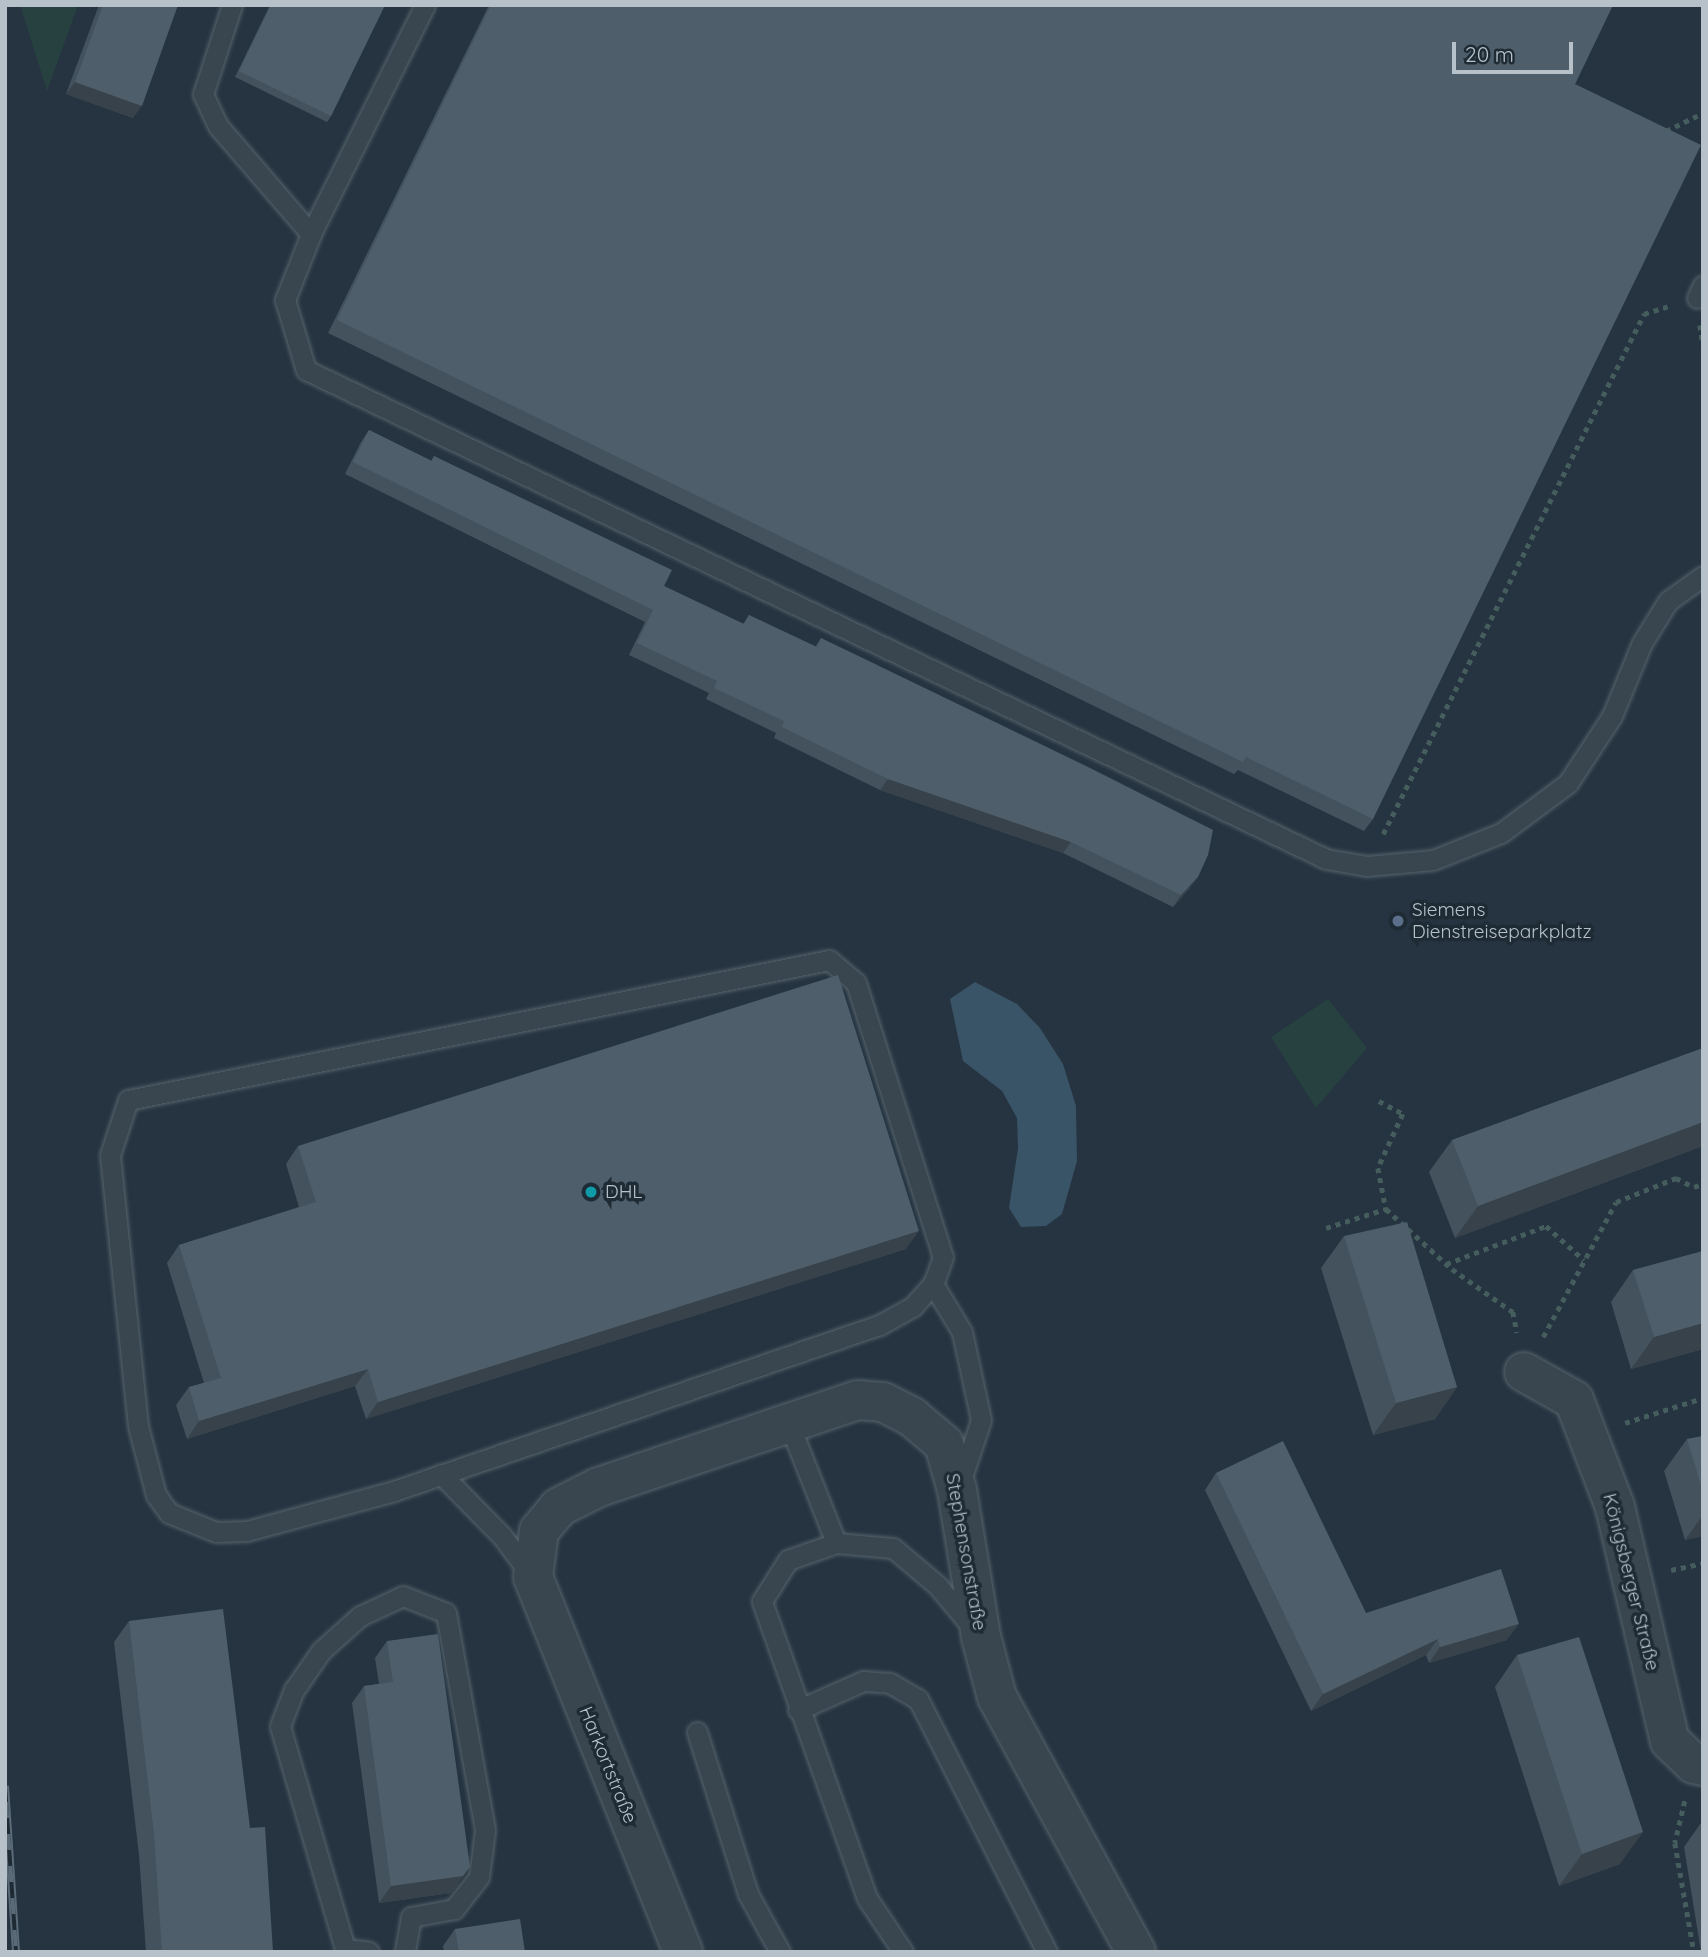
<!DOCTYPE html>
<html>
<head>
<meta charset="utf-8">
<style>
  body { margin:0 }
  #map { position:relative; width:1708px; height:1957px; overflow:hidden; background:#253440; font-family:Quicksand,sans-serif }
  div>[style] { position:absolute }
  .green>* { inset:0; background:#274140 }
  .water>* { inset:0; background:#395367 }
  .path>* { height:4.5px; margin-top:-2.25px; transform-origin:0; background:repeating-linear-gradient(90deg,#455d5c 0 5px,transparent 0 10px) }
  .roads { filter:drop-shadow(0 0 2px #57646d) drop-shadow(0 0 2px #57646d) }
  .lane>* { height:19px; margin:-9.5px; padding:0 9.5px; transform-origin:9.5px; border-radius:9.5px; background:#394650 }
  .street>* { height:38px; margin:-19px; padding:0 19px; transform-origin:19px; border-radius:19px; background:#394650 }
  .rail>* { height:8px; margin-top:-4px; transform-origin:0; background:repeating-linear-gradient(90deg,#1e2b35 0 16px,#5b6a77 0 32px); box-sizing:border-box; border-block:2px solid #5b6a77 }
  .wall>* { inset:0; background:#43525c }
  .shaded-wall>* { inset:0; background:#37424b }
  .building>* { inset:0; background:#4e5f6b }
  .dots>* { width:19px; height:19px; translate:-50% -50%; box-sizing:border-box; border:4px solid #1e2b35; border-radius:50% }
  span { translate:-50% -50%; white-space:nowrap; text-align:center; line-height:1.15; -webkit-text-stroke:7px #1e2b35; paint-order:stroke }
  .poi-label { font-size:19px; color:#b6c1ca }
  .left { translate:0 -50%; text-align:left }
  .street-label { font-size:19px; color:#b6c1ca }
  .frame { position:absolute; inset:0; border:7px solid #b6c1ca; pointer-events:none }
  .scale { position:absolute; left:1452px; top:42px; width:121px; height:32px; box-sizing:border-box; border:4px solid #b6c1ca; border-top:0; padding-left:9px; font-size:21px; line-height:24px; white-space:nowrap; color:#b6c1ca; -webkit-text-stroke:5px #1e2b35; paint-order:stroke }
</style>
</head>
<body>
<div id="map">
  <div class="green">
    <div style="clip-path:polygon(20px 5px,78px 5px,47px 91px)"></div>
    <div style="clip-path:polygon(1328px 999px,1367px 1048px,1316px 1108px,1271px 1037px)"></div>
  </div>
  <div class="water">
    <div style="clip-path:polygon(975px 982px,1017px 1004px,1040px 1028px,1063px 1064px,1076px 1106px,1077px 1161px,1062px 1214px,1046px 1226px,1021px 1227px,1009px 1208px,1018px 1148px,1017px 1118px,1002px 1091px,963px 1061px,950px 999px)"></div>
  </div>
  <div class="path">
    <div style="left:1666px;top:131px;width:41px;rotate:-25.9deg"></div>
    <div style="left:1700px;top:325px;width:20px;rotate:81deg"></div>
    <div style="left:1383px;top:834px;width:582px;rotate:-63.35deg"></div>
    <div style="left:1644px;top:314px;width:25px;rotate:-18deg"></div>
    <div style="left:1379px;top:1101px;width:27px;rotate:28deg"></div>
    <div style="left:1403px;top:1114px;width:60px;rotate:114.8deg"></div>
    <div style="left:1378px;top:1168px;width:42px;rotate:79deg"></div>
    <div style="left:1386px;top:1209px;width:89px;rotate:42.3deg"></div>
    <div style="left:1452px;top:1269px;width:75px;rotate:35.2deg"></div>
    <div style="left:1513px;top:1312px;width:21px;rotate:79deg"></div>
    <div style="left:1326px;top:1228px;width:63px;rotate:-17.6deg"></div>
    <div style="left:1446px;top:1264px;width:107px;rotate:-20.8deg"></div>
    <div style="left:1546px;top:1226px;width:51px;rotate:41.8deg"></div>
    <div style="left:1543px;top:1337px;width:153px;rotate:-61.6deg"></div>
    <div style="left:1616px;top:1202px;width:65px;rotate:-21.8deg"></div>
    <div style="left:1676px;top:1178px;width:20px;rotate:27deg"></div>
    <div style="left:1694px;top:1187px;width:9px;rotate:-18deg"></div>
    <div style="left:1625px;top:1423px;width:82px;rotate:-17.8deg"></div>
    <div style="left:1671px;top:1570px;width:33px;rotate:-12deg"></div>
    <div style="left:1685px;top:1801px;width:43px;rotate:103.4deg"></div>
    <div style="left:1675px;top:1843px;width:111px;rotate:80.1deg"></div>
  </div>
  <div class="roads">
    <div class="lane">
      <div style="left:232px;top:5px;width:94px;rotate:108deg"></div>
      <div style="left:203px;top:94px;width:35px;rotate:65deg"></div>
      <div style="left:218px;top:126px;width:143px;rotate:49.3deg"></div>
      <div style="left:425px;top:5px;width:256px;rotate:116.5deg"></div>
      <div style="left:311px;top:234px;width:71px;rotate:111.5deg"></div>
      <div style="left:285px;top:300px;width:73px;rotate:73.3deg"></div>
      <div style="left:306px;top:370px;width:1131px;rotate:25.61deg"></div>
      <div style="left:1326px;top:859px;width:42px;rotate:9.7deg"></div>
      <div style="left:1367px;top:866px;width:66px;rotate:-5.2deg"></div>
      <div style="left:1433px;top:860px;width:73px;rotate:-21.7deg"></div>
      <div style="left:1501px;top:833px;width:84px;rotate:-36.7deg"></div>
      <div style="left:1568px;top:783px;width:80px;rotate:-56.7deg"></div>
      <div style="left:1612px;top:716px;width:79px;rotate:-67.7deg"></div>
      <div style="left:1642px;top:643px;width:49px;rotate:-58.2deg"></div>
      <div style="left:1668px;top:601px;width:43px;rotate:-35.5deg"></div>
      <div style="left:1697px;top:298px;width:14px;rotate:-65deg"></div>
      <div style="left:829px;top:960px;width:35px;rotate:40deg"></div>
      <div style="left:856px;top:983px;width:287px;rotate:72.4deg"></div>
      <div style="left:943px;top:1257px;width:29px;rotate:110deg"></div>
      <div style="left:933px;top:1284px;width:31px;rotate:132deg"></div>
      <div style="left:912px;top:1307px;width:38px;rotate:151deg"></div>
      <div style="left:879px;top:1325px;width:513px;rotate:161.11deg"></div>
      <div style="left:394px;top:1491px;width:152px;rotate:164.8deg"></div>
      <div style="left:247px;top:1531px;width:31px;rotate:178deg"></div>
      <div style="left:216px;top:1532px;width:51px;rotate:-158deg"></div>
      <div style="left:169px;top:1513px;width:22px;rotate:-126deg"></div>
      <div style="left:156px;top:1495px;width:71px;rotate:-104.6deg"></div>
      <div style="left:138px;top:1426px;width:272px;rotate:-95.9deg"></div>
      <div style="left:110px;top:1155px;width:58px;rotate:-71.9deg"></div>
      <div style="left:128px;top:1100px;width:715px;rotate:-11.29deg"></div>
      <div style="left:933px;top:1284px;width:56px;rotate:58.9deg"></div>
      <div style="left:962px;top:1332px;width:90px;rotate:77.8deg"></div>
      <div style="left:981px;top:1420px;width:66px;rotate:108.4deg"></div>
      <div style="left:788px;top:1421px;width:131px;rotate:68.5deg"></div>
      <div style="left:441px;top:1474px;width:87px;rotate:45.5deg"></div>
      <div style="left:502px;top:1536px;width:49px;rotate:53.4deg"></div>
      <div style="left:798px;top:1710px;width:71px;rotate:-24deg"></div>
      <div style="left:863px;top:1681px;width:27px;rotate:4deg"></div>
      <div style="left:890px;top:1683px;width:32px;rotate:30deg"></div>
      <div style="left:918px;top:1699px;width:284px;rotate:63deg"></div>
      <div style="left:697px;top:1732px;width:170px;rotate:72.5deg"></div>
      <div style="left:748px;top:1894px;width:66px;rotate:61.1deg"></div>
      <div style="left:346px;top:1949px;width:23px;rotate:7deg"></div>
      <div style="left:346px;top:1952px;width:235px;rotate:-106.3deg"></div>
      <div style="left:280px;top:1726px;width:39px;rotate:-69deg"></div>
      <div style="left:294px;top:1690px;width:47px;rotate:-55.3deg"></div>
      <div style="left:321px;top:1651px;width:52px;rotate:-41.9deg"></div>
      <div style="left:360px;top:1616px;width:47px;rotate:-24.9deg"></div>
      <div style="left:403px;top:1596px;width:46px;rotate:21.6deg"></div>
      <div style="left:446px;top:1613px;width:220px;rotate:79.8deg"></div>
      <div style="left:485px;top:1830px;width:47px;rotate:97.3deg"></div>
      <div style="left:479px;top:1877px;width:41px;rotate:128deg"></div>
      <div style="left:454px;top:1909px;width:44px;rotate:169.5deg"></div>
      <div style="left:411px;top:1917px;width:36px;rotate:100deg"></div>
      <div style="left:903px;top:1952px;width:65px;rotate:-123.7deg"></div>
      <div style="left:867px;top:1898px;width:315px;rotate:-109.5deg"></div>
      <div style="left:762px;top:1601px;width:49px;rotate:-57.6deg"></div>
      <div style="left:788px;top:1560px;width:51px;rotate:-19.5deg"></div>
      <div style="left:836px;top:1543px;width:57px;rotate:5deg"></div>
      <div style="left:893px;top:1548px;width:57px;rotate:40.1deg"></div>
      <div style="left:937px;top:1585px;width:56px;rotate:50.1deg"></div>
    </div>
    <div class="street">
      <div style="left:1524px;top:1372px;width:57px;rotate:29.2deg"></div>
      <div style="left:1574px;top:1400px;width:115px;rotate:69deg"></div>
      <div style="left:1615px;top:1507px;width:240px;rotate:76.8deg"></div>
      <div style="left:1670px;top:1741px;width:33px;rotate:44deg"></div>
      <div style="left:1694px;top:1764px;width:9px;rotate:13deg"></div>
      <div style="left:683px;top:1952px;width:404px;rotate:-111.8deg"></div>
      <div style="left:533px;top:1577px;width:46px;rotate:-82.6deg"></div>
      <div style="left:539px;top:1531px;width:31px;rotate:-50deg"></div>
      <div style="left:559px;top:1507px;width:45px;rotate:-26.6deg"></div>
      <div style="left:599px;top:1487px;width:273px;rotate:-18.6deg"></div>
      <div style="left:858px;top:1400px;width:25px;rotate:5deg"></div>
      <div style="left:883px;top:1402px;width:33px;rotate:27deg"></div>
      <div style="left:912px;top:1417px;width:42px;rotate:40.2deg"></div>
      <div style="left:944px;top:1444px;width:48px;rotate:74.2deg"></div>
      <div style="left:957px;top:1490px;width:149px;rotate:80.7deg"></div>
      <div style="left:981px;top:1637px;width:62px;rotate:75.1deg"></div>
      <div style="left:997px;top:1697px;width:290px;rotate:61.4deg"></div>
    </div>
  </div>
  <div class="rail">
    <div style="left:5px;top:1786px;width:166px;rotate:86.2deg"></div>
  </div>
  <div class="wall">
    <div style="clip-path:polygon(99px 5px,178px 5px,133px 118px,66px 94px)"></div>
    <div style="clip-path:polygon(270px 5px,385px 5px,331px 116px,327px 122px,235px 77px)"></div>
    <div style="clip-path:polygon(489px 5px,1613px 5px,1575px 84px,1373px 819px,1364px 831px,1238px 770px,1234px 774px,328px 333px)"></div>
    <div style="clip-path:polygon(369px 430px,431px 461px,434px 456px,664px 586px,743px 624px,749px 615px,815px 647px,821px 638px,1190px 888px,1173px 907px,1063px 853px,880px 790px,774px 738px,776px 733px,706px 699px,709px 693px,629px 655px,645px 622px,345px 474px,361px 442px)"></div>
    <div style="clip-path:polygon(1703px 1048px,1703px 1146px,1455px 1238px,1429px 1172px,1452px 1140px)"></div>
    <div style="clip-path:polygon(298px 1146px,906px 1249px,366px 1419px,355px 1386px,187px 1439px,176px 1405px,189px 1387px,204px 1383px,167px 1263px,179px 1245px,299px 1207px,286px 1164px)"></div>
    <div style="clip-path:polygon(1344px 1236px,1457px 1387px,1435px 1419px,1373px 1435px,1321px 1268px)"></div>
    <div style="clip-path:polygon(1703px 1251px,1703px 1349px,1631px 1369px,1611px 1302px,1633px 1270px)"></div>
    <div style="clip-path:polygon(1703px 1436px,1703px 1536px,1685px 1540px,1664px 1471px,1687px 1439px)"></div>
    <div style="clip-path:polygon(1216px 1473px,1366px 1613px,1507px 1640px,1429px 1663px,1426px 1655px,1311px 1711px,1205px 1490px)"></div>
    <div style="clip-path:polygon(129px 1621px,250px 1828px,273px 1952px,146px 1952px,139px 1855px,114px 1642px)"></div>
    <div style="clip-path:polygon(387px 1641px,458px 1884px,451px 1893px,379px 1903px,352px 1703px,364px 1686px,379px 1684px,375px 1658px)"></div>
    <div style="clip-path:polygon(1517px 1655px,1620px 1864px,1559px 1886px,1495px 1687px)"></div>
    <div style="clip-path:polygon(1703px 1820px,1703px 1952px,1701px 1952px,1684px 1847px)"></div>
    <div style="clip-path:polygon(455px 1929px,525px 1952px,444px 1952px,443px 1946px)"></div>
  </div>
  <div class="shaded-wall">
    <div style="clip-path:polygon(75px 82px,142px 106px,133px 118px,66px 94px)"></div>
    <div style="clip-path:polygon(888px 779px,1071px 842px,1063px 853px,880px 790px)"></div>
    <div style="clip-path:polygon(1198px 877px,1190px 888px,1173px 907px,1181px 895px)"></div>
    <div style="clip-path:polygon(1703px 1122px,1703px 1146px,1455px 1238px,1478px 1206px)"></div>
    <div style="clip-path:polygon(919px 1231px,906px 1249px,366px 1419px,378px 1402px)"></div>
    <div style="clip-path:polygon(1703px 1323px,1703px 1349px,1631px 1369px,1654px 1337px)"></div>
    <div style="clip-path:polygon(368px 1369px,355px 1386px,187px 1439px,199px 1421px)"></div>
    <div style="clip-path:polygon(1457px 1387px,1435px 1419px,1373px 1435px,1396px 1403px)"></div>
    <div style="clip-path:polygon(1703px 1515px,1703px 1536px,1685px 1540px)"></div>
    <div style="clip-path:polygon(1519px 1624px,1507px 1640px,1429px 1663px,1440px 1647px)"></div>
    <div style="clip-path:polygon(1438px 1639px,1426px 1655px,1311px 1711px,1323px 1694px)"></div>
    <div style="clip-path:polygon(1643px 1832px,1620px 1864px,1559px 1886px,1582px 1854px)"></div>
    <div style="clip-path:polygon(470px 1867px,451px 1893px,379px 1903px,391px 1886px)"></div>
  </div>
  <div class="building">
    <div style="clip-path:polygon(103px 5px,178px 5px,142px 106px,75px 82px)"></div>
    <div style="clip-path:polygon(271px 5px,385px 5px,331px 116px,239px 71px)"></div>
    <div style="clip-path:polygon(491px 5px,1613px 5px,1575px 84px,1701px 145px,1373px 819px,1246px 757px,1243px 762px,337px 320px)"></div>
    <div style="clip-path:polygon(369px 430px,432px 461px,434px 456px,672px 570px,664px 586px,744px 624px,749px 615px,817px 647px,821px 638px,1086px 766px,1213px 830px,1208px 855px,1198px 877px,1181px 895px,1071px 842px,888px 779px,782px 727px,784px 721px,714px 688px,717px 681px,637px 643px,653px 610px,353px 462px)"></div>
    <div style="clip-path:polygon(838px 975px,919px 1231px,378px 1402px,368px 1369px,199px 1421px,189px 1387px,221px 1378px,179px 1245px,316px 1202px,298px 1146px)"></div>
    <div style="clip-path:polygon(1703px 1048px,1703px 1122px,1478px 1206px,1452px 1140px)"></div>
    <div style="clip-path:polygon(1407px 1222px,1457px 1387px,1396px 1403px,1344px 1236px)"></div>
    <div style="clip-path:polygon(1703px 1251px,1703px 1323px,1654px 1337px,1633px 1270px)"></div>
    <div style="clip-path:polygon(1703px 1436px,1703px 1492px,1687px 1439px)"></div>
    <div style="clip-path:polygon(1283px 1441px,1366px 1613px,1501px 1569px,1519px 1624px,1440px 1647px,1438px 1639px,1323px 1694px,1216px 1473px)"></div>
    <div style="clip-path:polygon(223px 1609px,250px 1828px,265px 1827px,273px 1952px,162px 1952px,154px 1834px,129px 1621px)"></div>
    <div style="clip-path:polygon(438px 1634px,470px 1867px,463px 1876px,391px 1886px,364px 1686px,393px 1682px,387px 1641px)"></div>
    <div style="clip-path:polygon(1579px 1637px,1643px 1832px,1582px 1854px,1517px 1655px)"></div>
    <div style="clip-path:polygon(520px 1919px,525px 1952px,459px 1952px,455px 1929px)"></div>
  </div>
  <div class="dots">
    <div style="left:1398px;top:921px;background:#5c6f8a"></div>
    <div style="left:591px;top:1192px;background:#0f9aa8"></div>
  </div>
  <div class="poi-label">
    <span class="left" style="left:1412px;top:921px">Siemens<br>Dienstreiseparkplatz</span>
    <span class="left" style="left:605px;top:1192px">DHL</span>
  </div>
  <div class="street-label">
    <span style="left:966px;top:1552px;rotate:80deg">Stephensonstraße</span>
    <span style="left:1631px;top:1582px;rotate:76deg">Königsberger Straße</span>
    <span style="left:608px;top:1765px;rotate:68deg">Harkortstraße</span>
  </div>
  <div class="frame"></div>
  <div class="scale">20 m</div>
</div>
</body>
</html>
